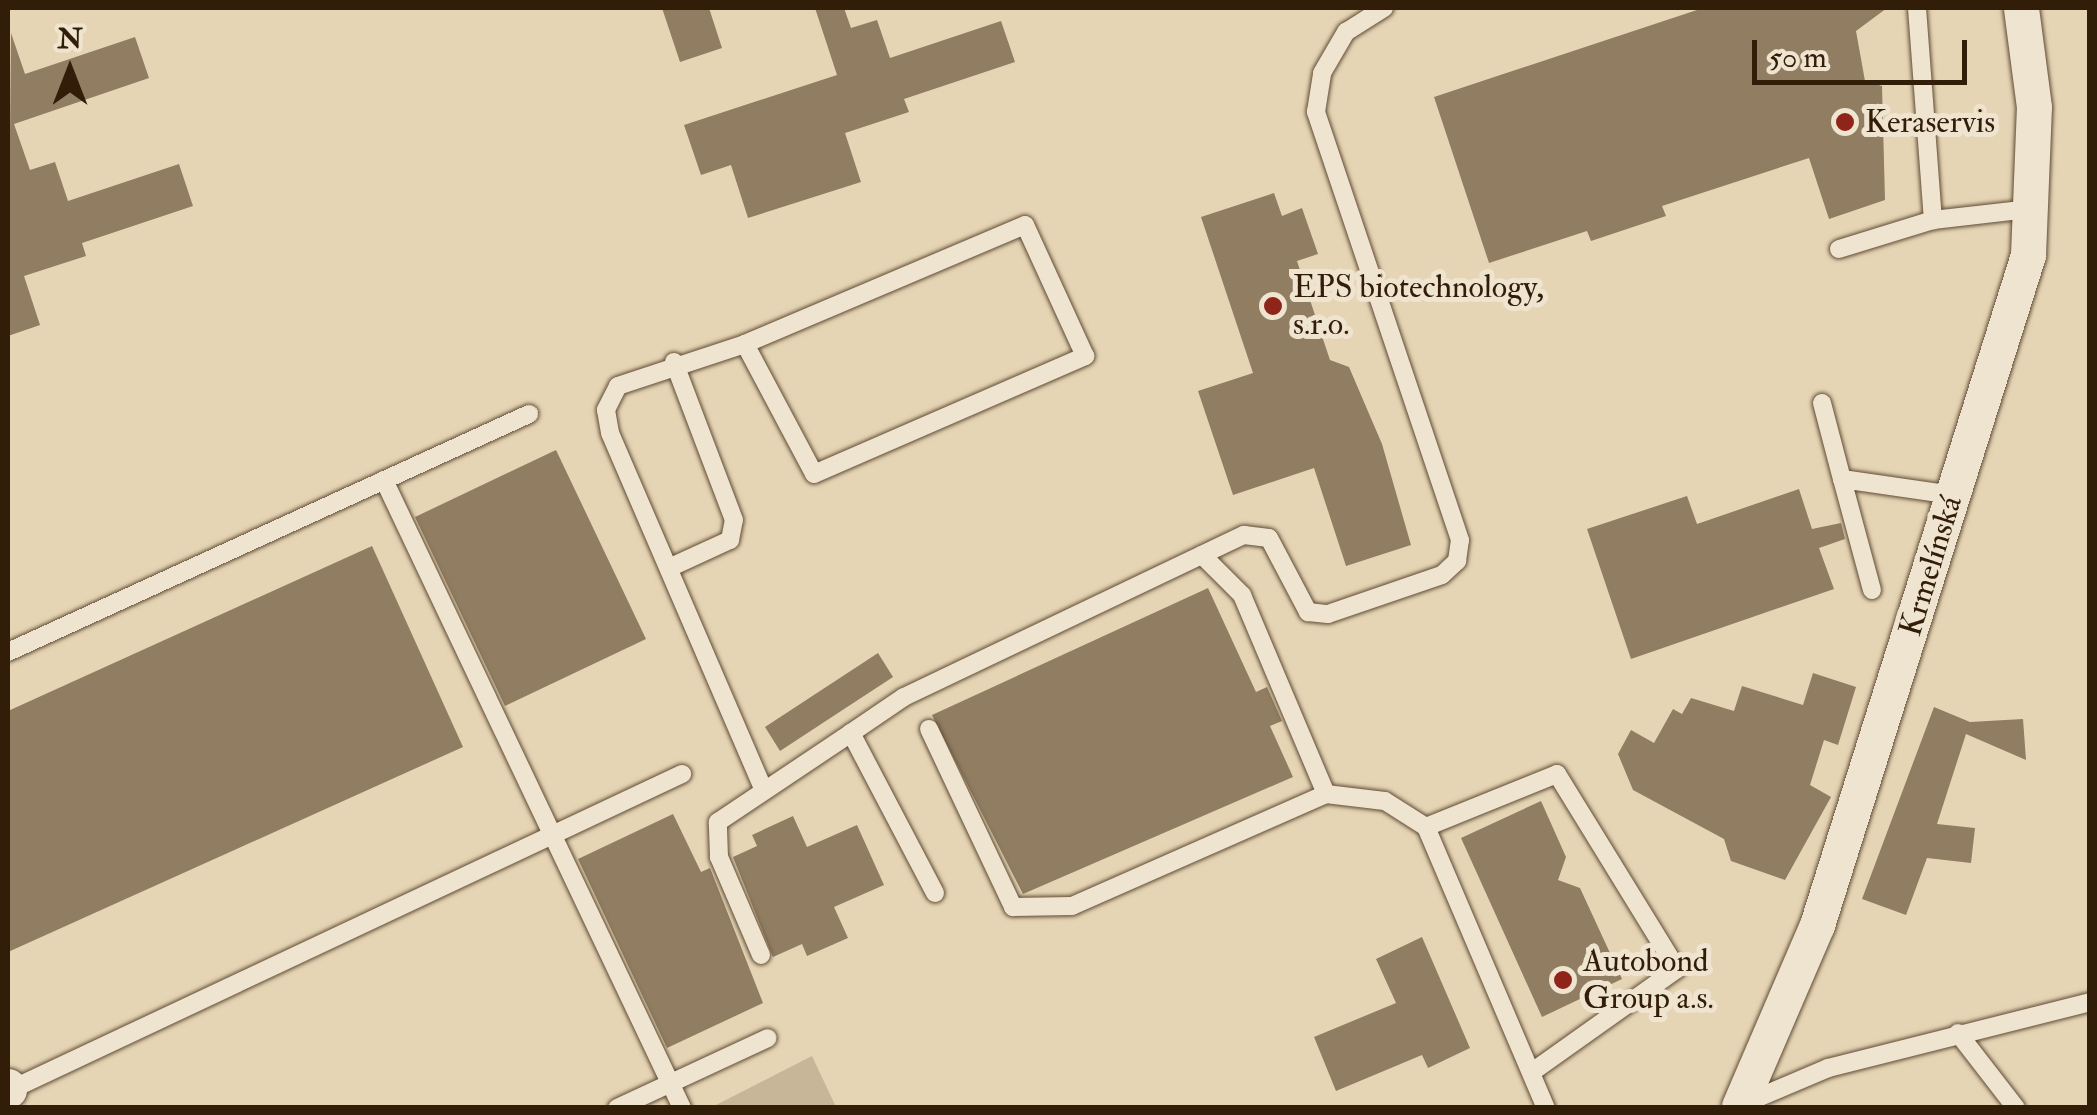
<!DOCTYPE html>
<html>
<head>
<meta charset="utf-8">
<style>
  body { margin:0 }
  #map { position:relative; width:2097px; height:1115px; overflow:hidden; background:#e6d5b5; font-family:"IM FELL Double Pica",serif }
  div>[style] { position:absolute }
  .green>* { inset:0; background:#c7b698 }
  .building>* { inset:0; background:#907d62 }
  .roads { filter:drop-shadow(0 0 2px #5f4b34) drop-shadow(0 0 2px #5f4b34) }
  .lane>* { height:18px; margin:-9px; padding:0 9px; transform-origin:9px; border-radius:9px; background:#efe4cf }
  .street>* { height:35px; margin:-17.5px; padding:0 17.5px; transform-origin:17.5px; border-radius:17.5px; background:#efe4cf }
  .dots>* { width:28px; height:28px; translate:-50% -50%; box-sizing:border-box; border:5px solid #efe4cf; border-radius:50% }
  span { translate:-50% -50%; white-space:nowrap; text-align:center; line-height:1.15; -webkit-text-stroke:10px #efe4cf; paint-order:stroke }
  .poi-label { font-size:32px; color:#321d09 }
  .left { translate:0 -50%; text-align:left }
  .street-label { font-size:32px; color:#321d09 }
  .frame { position:absolute; inset:0; border:10px solid #321d09; pointer-events:none }
  .north { position:absolute; left:20px; top:20px; width:100px; height:100px; -webkit-text-stroke:8px #efe4cf; paint-order:stroke; rotate:0deg; font-size:28px; font-weight:700; line-height:40px; text-align:center; color:#321d09 }
  .north::after { content:''; display:block; margin:auto; width:35px; height:45px; background:#321d09; clip-path:polygon(50% 0,100% 100%,50% 72%,0 100%) }
  .scale { position:absolute; left:1752px; top:40px; width:215px; height:45px; box-sizing:border-box; border:5px solid #321d09; border-top:0; padding-left:12px; font-size:30px; line-height:35px; white-space:nowrap; color:#321d09; -webkit-text-stroke:8px #efe4cf; paint-order:stroke }
</style>
</head>
<body>
<div id="map">
  <div class="green">
    <div style="clip-path:polygon(812px 1056px,836px 1107px,714px 1107px,714px 1106px)"></div>
  </div>
  <div class="building">
    <div style="clip-path:polygon(662px 8px,709px 8px,722px 48px,680px 62px)"></div>
    <div style="clip-path:polygon(815px 8px,844px 8px,851px 28px,877px 20px,890px 58px,1001px 21px,1015px 62px,904px 99px,909px 112px,845px 133px,861px 182px,748px 218px,731px 165px,701px 175px,684px 125px,837px 75px)"></div>
    <div style="clip-path:polygon(1703px 8px,1887px 8px,1856px 31px,1865px 81px,1882px 86px,1885px 200px,1829px 219px,1809px 158px,1662px 206px,1666px 216px,1591px 241px,1587px 231px,1489px 263px,1434px 97px)"></div>
    <div style="clip-path:polygon(11px 33px,25px 74px,135px 37px,149px 78px,14px 124px,30px 170px,55px 162px,68px 201px,179px 164px,193px 206px,82px 243px,86px 256px,24px 276px,40px 325px,8px 336px)"></div>
    <div style="clip-path:polygon(1274px 193px,1282px 216px,1302px 208px,1318px 254px,1297px 261px,1330px 360px,1349px 367px,1382px 444px,1411px 545px,1346px 566px,1314px 468px,1233px 495px,1198px 391px,1253px 373px,1201px 217px)"></div>
    <div style="clip-path:polygon(556px 450px,646px 639px,505px 706px,415px 517px)"></div>
    <div style="clip-path:polygon(1799px 489px,1812px 529px,1841px 523px,1845px 539px,1819px 548px,1834px 589px,1631px 659px,1587px 529px,1687px 496px,1697px 524px)"></div>
    <div style="clip-path:polygon(372px 546px,463px 747px,8px 952px,8px 711px)"></div>
    <div style="clip-path:polygon(1208px 588px,1256px 692px,1267px 687px,1282px 721px,1270px 726px,1293px 777px,1023px 894px,932px 715px)"></div>
    <div style="clip-path:polygon(878px 653px,893px 677px,780px 751px,765px 727px)"></div>
    <div style="clip-path:polygon(1813px 673px,1856px 687px,1838px 745px,1824px 740px,1810px 785px,1831px 797px,1785px 880px,1731px 861px,1724px 839px,1633px 790px,1618px 754px,1631px 730px,1654px 743px,1673px 709px,1682px 714px,1691px 698px,1734px 711px,1742px 686px,1803px 705px)"></div>
    <div style="clip-path:polygon(1934px 707px,1970px 722px,2023px 719px,2026px 760px,1966px 734px,1937px 824px,1975px 828px,1971px 863px,1927px 858px,1906px 915px,1862px 899px)"></div>
    <div style="clip-path:polygon(1541px 801px,1566px 857px,1558px 880px,1580px 888px,1622px 979px,1542px 1017px,1461px 838px)"></div>
    <div style="clip-path:polygon(673px 814px,701px 872px,710px 868px,763px 1003px,667px 1048px,578px 859px)"></div>
    <div style="clip-path:polygon(793px 816px,807px 847px,857px 825px,884px 885px,834px 907px,848px 938px,807px 956px,802px 944px,773px 957px,733px 857px,757px 846px,752px 835px)"></div>
    <div style="clip-path:polygon(1422px 937px,1470px 1048px,1428px 1068px,1422px 1055px,1336px 1091px,1314px 1037px,1396px 1003px,1376px 959px)"></div>
  </div>
  <div class="roads">
    <div class="lane">
      <div style="left:1917px;top:8px;width:213px;rotate:85.7deg"></div>
      <div style="left:1839px;top:249px;width:98px;rotate:-17.1deg"></div>
      <div style="left:1933px;top:220px;width:98px;rotate:-6.5deg"></div>
      <div style="left:745px;top:344px;width:147px;rotate:62deg"></div>
      <div style="left:814px;top:474px;width:296px;rotate:-23.5deg"></div>
      <div style="left:1085px;top:356px;width:144px;rotate:-114.6deg"></div>
      <div style="left:1025px;top:225px;width:304px;rotate:157deg"></div>
      <div style="left:745px;top:344px;width:134px;rotate:161.7deg"></div>
      <div style="left:618px;top:386px;width:27px;rotate:117deg"></div>
      <div style="left:606px;top:410px;width:23px;rotate:80deg"></div>
      <div style="left:610px;top:433px;width:387px;rotate:66.7deg"></div>
      <div style="left:1822px;top:403px;width:79px;rotate:75.3deg"></div>
      <div style="left:1842px;top:479px;width:112px;rotate:8.2deg"></div>
      <div style="left:1842px;top:479px;width:115px;rotate:74.9deg"></div>
      <div style="left:384px;top:480px;width:695px;rotate:64.61deg"></div>
      <div style="left:1202px;top:555px;width:57px;rotate:45deg"></div>
      <div style="left:1242px;top:595px;width:216px;rotate:67.1deg"></div>
      <div style="left:1326px;top:794px;width:59px;rotate:6.8deg"></div>
      <div style="left:1385px;top:801px;width:49px;rotate:32.4deg"></div>
      <div style="left:671px;top:567px;width:65px;rotate:-24.6deg"></div>
      <div style="left:730px;top:540px;width:20px;rotate:-79deg"></div>
      <div style="left:734px;top:520px;width:169px;rotate:-110.8deg"></div>
      <div style="left:8px;top:652px;width:573px;rotate:-24.55deg"></div>
      <div style="left:929px;top:729px;width:197px;rotate:64.7deg"></div>
      <div style="left:1013px;top:907px;width:59px;rotate:-1deg"></div>
      <div style="left:1072px;top:906px;width:278px;rotate:-23.8deg"></div>
      <div style="left:935px;top:893px;width:181px;rotate:-117.7deg"></div>
      <div style="left:851px;top:733px;width:64px;rotate:-34.2deg"></div>
      <div style="left:904px;top:697px;width:377px;rotate:-25.5deg"></div>
      <div style="left:1244px;top:535px;width:25px;rotate:7deg"></div>
      <div style="left:1269px;top:538px;width:84px;rotate:62.2deg"></div>
      <div style="left:1308px;top:612px;width:20px;rotate:6deg"></div>
      <div style="left:1328px;top:614px;width:120px;rotate:-18.9deg"></div>
      <div style="left:1442px;top:575px;width:21px;rotate:-43deg"></div>
      <div style="left:1457px;top:561px;width:21px;rotate:-82deg"></div>
      <div style="left:1460px;top:540px;width:452px;rotate:-108.6deg"></div>
      <div style="left:1316px;top:112px;width:39px;rotate:-81deg"></div>
      <div style="left:1322px;top:73px;width:48px;rotate:-59.7deg"></div>
      <div style="left:1346px;top:32px;width:45px;rotate:-32.3deg"></div>
      <div style="left:761px;top:955px;width:107px;rotate:-113.2deg"></div>
      <div style="left:719px;top:857px;width:35px;rotate:-92deg"></div>
      <div style="left:718px;top:822px;width:160px;rotate:-33.8deg"></div>
      <div style="left:1958px;top:1033px;width:95px;rotate:52.3deg"></div>
      <div style="left:1532px;top:1072px;width:178px;rotate:-35.4deg"></div>
      <div style="left:1677px;top:969px;width:229px;rotate:-121.6deg"></div>
      <div style="left:1557px;top:774px;width:141px;rotate:158deg"></div>
      <div style="left:1426px;top:827px;width:306px;rotate:66.9deg"></div>
      <div style="left:8px;top:1091px;width:745px;rotate:-25.19deg"></div>
      <div style="left:1741px;top:1105px;width:95px;rotate:-23deg"></div>
      <div style="left:1828px;top:1068px;width:270px;rotate:-14.1deg"></div>
      <div style="left:617px;top:1108px;width:166px;rotate:-24.9deg"></div>
    </div>
    <div class="street">
      <div style="left:8px;top:1086px;width:4px;rotate:76deg"></div>
      <div style="left:1739px;top:1106px;width:197px;rotate:-66.7deg"></div>
      <div style="left:1817px;top:925px;width:702px;rotate:-72.52deg"></div>
      <div style="left:2028px;top:255px;width:148px;rotate:-87.7deg"></div>
      <div style="left:2034px;top:107px;width:100px;rotate:-97.5deg"></div>
    </div>
  </div>
  <div class="dots">
    <div style="left:1845px;top:122px;background:#8f2418"></div>
    <div style="left:1273px;top:306px;background:#8f2418"></div>
    <div style="left:1563px;top:980px;background:#8f2418"></div>
  </div>
  <div class="poi-label">
    <span class="left" style="left:1865px;top:122px">Keraservis</span>
    <span class="left" style="left:1293px;top:306px">EPS biotechnology,<br>s.r.o.</span>
    <span class="left" style="left:1583px;top:980px">Autobond<br>Group a.s.</span>
  </div>
  <div class="street-label">
    <span style="left:1931px;top:566px;rotate:-73deg">Krmelínská</span>
  </div>
  <div class="frame"></div>
  <div class="north">N</div>
  <div class="scale">50 m</div>
</div>
</body>
</html>
